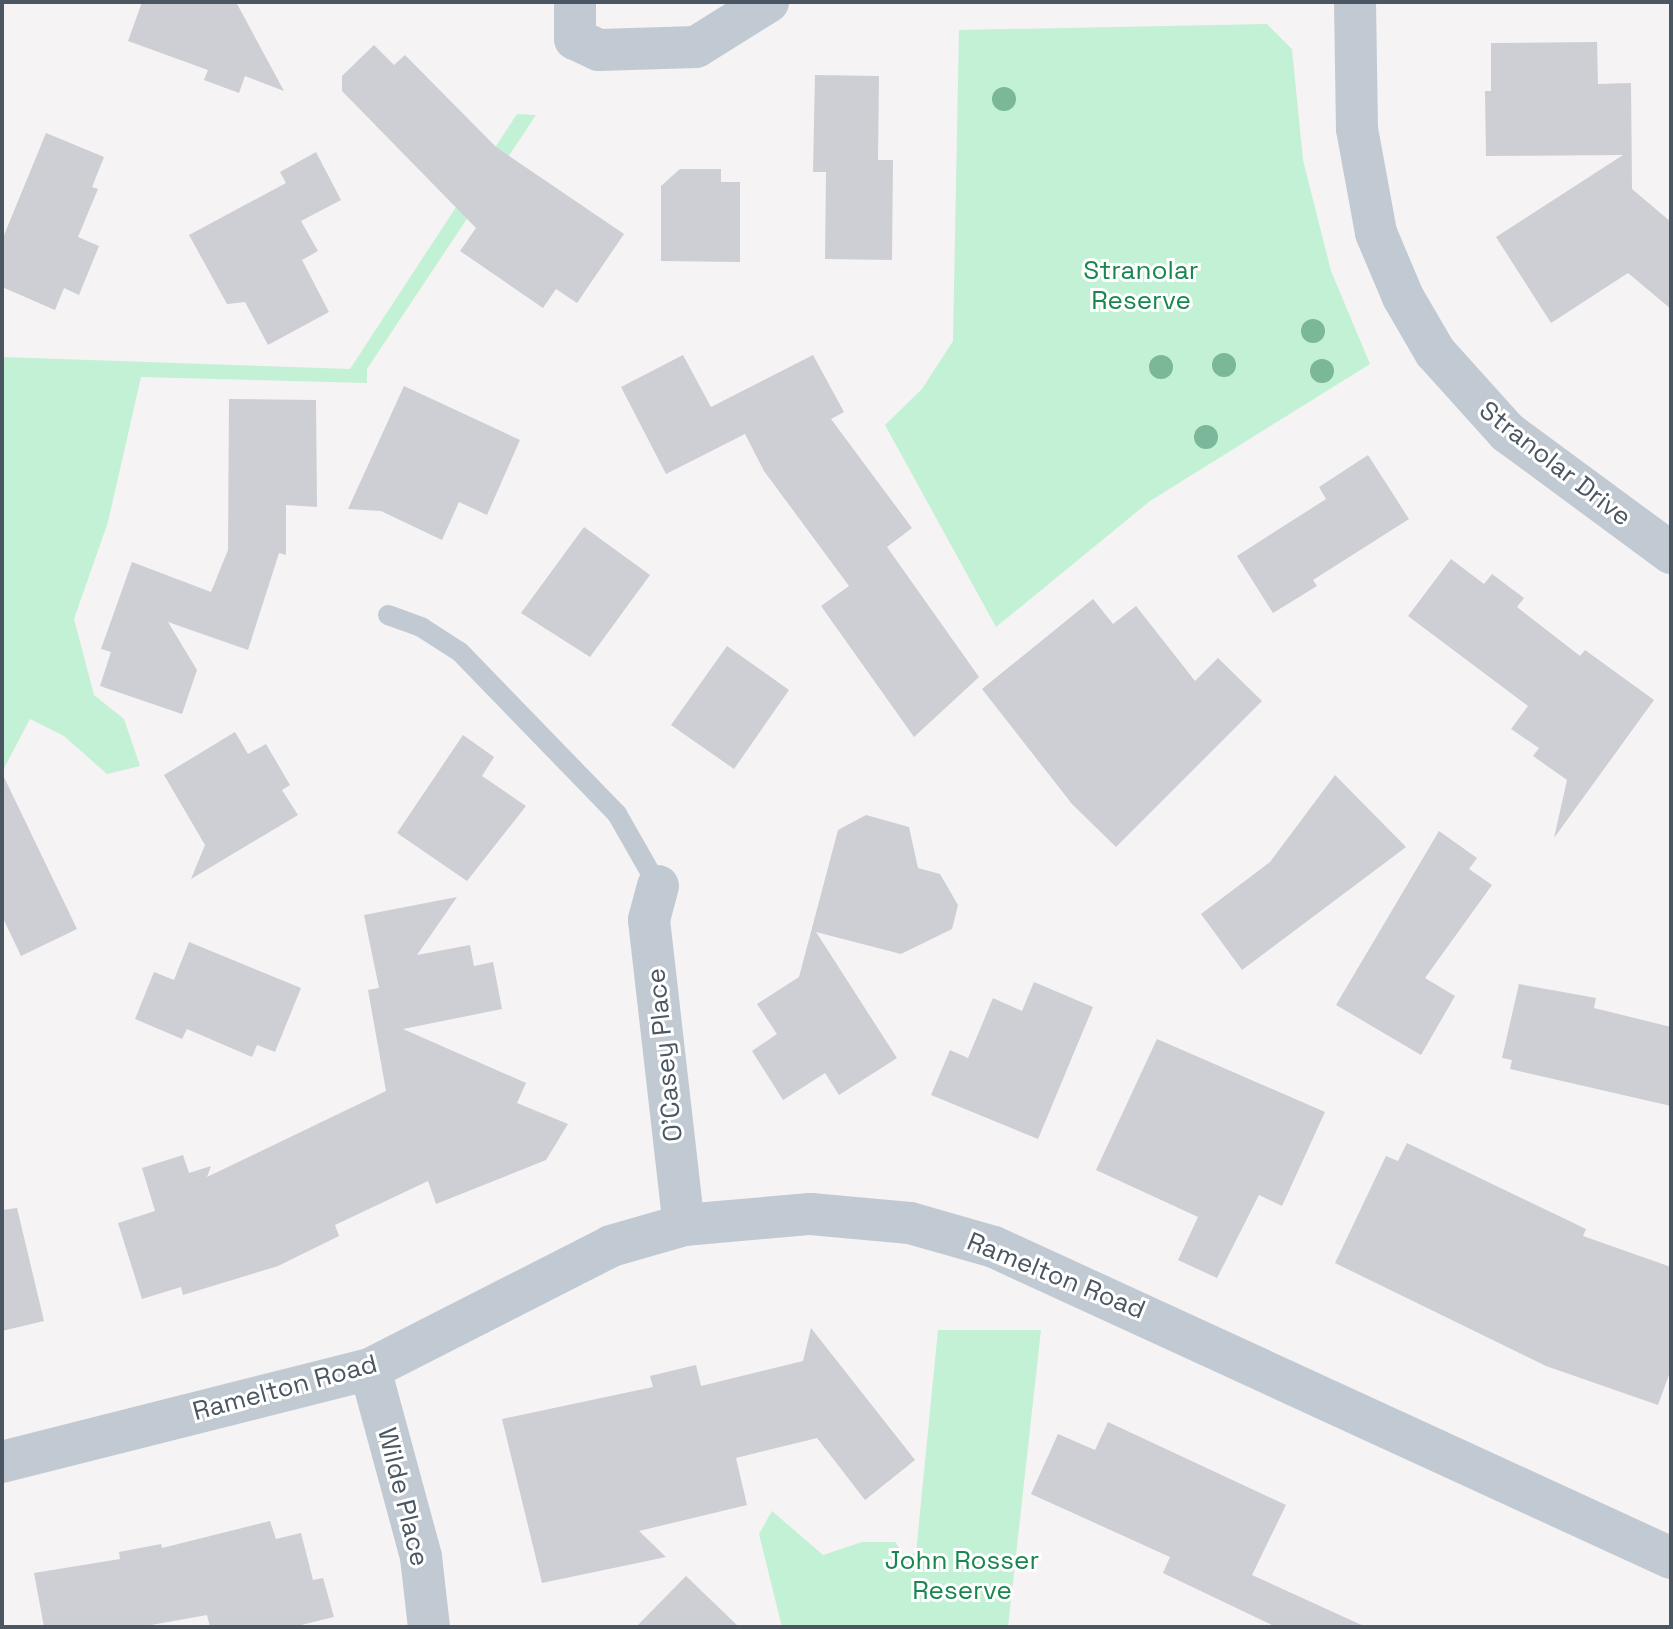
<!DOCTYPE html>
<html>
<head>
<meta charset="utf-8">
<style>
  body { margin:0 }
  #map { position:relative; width:1673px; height:1629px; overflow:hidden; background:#f5f3f3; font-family:"Space Grotesk",sans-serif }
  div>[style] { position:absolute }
  .green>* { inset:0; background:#c3f1d5 }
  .building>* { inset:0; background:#cdcfd5 }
  .lane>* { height:20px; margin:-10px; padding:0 10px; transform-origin:10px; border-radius:10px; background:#c1cad2 }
  .street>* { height:42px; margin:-21px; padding:0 21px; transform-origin:21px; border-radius:21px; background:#c1cad2 }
  .trees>* { width:24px; height:24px; margin:-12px; border-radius:50%; background:#7bb799 }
  span { translate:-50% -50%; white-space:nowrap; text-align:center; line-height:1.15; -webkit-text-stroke:6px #fff; paint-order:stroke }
  .park-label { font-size:26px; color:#17864f }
  .street-label { font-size:26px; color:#4a5661 }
  .frame { position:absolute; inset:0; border:4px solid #4a5661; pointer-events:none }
</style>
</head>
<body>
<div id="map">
  <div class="green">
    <div style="clip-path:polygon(1267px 24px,1292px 49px,1303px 160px,1331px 271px,1370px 364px,1150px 501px,996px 627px,885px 425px,922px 389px,953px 341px,959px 30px)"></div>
    <div style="clip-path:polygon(517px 114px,536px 115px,367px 369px,367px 383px,141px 377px,108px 522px,74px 619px,94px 695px,124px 719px,140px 766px,107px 774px,64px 736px,30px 719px,2px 772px,2px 357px,350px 369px)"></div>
    <div style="clip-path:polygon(938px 1330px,1041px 1330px,1008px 1627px,782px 1627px,759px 1534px,772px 1511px,823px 1555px,862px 1542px,895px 1542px,904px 1555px,916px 1553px)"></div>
  </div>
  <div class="building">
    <div style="clip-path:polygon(142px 2px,236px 2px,284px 91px,245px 76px,239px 93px,204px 80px,208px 70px,128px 41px)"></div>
    <div style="clip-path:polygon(1597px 42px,1598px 84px,1631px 83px,1632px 189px,1671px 222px,1671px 309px,1628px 273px,1551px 323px,1496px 237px,1623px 155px,1486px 156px,1485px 91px,1491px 91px,1491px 43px)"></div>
    <div style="clip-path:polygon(374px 45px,394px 65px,405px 55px,496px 147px,624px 234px,577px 303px,556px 289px,543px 308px,460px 251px,476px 228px,342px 91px,342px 76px)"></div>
    <div style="clip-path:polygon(815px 75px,879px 76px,878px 160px,893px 160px,892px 260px,825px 259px,826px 172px,813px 172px)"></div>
    <div style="clip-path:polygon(46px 133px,104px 157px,92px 187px,98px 189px,78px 237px,99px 246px,79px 295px,64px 288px,55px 310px,2px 287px,2px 240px)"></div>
    <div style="clip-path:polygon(316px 152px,341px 200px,301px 221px,318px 251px,302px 260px,329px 312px,268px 345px,245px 302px,227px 304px,189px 235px,286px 183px,280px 172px)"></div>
    <div style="clip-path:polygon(680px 169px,721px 169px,721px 182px,740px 182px,740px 262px,661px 261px,661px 186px)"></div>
    <div style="clip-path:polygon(683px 355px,711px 407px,813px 355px,844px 412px,831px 419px,912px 528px,887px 547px,979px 677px,914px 737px,821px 606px,849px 586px,764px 471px,745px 434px,666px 474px,621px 387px)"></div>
    <div style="clip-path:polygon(404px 386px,520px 440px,487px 515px,459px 502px,442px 540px,381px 511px,348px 509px)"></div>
    <div style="clip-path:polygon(229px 399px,316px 400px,317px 507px,286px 505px,286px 555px,279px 553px,248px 650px,168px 622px,197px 670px,182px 714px,100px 686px,111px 652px,101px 649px,132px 562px,211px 592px,228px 550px)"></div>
    <div style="clip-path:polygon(1368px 455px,1409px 519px,1313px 580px,1317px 586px,1273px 613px,1237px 556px,1326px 499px,1319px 487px)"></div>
    <div style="clip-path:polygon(584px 527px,650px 575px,590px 657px,521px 613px)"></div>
    <div style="clip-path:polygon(1451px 559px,1484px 584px,1492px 574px,1524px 598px,1517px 607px,1580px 656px,1585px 650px,1654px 700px,1554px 838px,1567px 780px,1533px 756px,1539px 748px,1511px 729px,1528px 706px,1408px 616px)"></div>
    <div style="clip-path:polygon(1093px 599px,1113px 624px,1136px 606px,1195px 681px,1218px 658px,1262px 701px,1116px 847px,1072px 804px,982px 689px)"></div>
    <div style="clip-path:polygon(727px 646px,789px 690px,734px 769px,671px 725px)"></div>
    <div style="clip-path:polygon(235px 732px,248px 754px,266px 744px,290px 785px,282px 790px,298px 815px,191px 879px,205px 845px,164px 775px)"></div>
    <div style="clip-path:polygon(463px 735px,494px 757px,482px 776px,526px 806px,467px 881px,397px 833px)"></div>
    <div style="clip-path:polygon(2px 773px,77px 929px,21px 956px,2px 916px)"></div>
    <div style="clip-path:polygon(1335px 775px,1406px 847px,1242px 970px,1201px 914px,1270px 862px)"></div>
    <div style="clip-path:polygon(866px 815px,909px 827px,918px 868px,940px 874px,958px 905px,952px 929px,901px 954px,816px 932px,897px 1058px,839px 1095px,825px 1073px,783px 1100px,752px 1051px,777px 1034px,757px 1004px,799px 977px,838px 830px)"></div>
    <div style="clip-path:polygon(1439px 831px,1477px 858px,1469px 869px,1492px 885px,1425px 978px,1455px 996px,1421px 1055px,1336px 1005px)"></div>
    <div style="clip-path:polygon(457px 897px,417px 955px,470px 945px,474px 966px,493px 962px,502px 1009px,403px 1029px,526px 1083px,517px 1103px,568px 1124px,546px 1160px,436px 1204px,428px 1181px,335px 1225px,339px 1236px,278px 1266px,183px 1295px,181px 1287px,142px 1299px,118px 1223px,155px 1211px,142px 1168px,183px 1155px,189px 1173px,211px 1166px,207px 1177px,386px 1091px,368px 990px,379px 988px,364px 915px)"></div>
    <div style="clip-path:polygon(189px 942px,301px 988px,275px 1052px,257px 1045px,252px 1057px,187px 1029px,182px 1039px,135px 1019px,154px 972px,174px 980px)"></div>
    <div style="clip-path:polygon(1034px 982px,1093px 1007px,1038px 1139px,931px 1095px,950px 1050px,968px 1058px,993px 998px,1022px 1011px)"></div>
    <div style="clip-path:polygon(1519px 984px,1596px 998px,1594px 1008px,1671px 1027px,1671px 1106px,1510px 1069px,1512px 1060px,1502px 1058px)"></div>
    <div style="clip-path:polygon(1157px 1039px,1325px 1112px,1282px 1206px,1259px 1195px,1217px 1278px,1178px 1260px,1198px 1217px,1096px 1170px)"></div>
    <div style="clip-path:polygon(1407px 1143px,1586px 1229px,1583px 1236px,1671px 1267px,1671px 1369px,1658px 1405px,1546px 1366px,1335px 1263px,1386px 1156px,1398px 1161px)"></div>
    <div style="clip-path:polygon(17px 1208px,44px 1321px,2px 1331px,2px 1210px)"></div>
    <div style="clip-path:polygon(811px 1328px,915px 1460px,865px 1500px,817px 1438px,736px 1458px,747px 1505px,639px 1531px,666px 1557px,542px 1583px,502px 1419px,653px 1387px,650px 1376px,696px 1365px,701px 1386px,803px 1361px)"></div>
    <div style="clip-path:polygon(1108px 1422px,1286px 1505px,1252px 1575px,1366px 1627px,1276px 1627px,1163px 1573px,1170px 1557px,1031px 1494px,1058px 1434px,1095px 1450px)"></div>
    <div style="clip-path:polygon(270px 1521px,276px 1539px,301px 1533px,313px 1580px,323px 1578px,334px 1617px,293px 1627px,210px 1627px,207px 1615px,140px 1627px,44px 1627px,34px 1573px,120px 1559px,119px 1552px,161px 1544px,162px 1548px)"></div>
    <div style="clip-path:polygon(686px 1576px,739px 1627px,636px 1627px)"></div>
  </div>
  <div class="lane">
    <div style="left:388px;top:615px;width:35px;rotate:20deg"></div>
    <div style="left:421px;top:627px;width:46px;rotate:32.7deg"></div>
    <div style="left:460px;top:652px;width:226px;rotate:45.9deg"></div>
    <div style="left:617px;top:814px;width:83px;rotate:60.3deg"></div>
  </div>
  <div class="street">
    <div style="left:575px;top:2px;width:37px;rotate:90deg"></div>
    <div style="left:575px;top:39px;width:26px;rotate:25deg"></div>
    <div style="left:599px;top:50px;width:97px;rotate:-1.8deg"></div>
    <div style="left:696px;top:47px;width:85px;rotate:-32deg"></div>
    <div style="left:1355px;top:2px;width:127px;rotate:89.1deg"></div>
    <div style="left:1357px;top:129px;width:106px;rotate:79.6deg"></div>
    <div style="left:1376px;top:233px;width:69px;rotate:67.1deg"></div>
    <div style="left:1403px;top:297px;width:64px;rotate:59.8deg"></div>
    <div style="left:1435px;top:352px;width:108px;rotate:48deg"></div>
    <div style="left:1507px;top:432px;width:204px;rotate:36.4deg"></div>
    <div style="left:658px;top:886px;width:35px;rotate:105deg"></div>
    <div style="left:649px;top:920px;width:307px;rotate:83.5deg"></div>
    <div style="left:370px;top:1369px;width:195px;rotate:74.8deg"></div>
    <div style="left:421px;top:1557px;width:70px;rotate:83.5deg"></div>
    <div style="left:2px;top:1462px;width:380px;rotate:-14.2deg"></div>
    <div style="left:370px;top:1369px;width:271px;rotate:-27deg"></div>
    <div style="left:611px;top:1246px;width:76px;rotate:-16deg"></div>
    <div style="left:684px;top:1225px;width:127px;rotate:-5deg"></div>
    <div style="left:811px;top:1214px;width:99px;rotate:5.2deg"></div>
    <div style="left:910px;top:1223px;width:87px;rotate:15.9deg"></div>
    <div style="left:994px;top:1247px;width:745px;rotate:24.67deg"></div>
  </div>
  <div class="trees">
    <div style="left:1004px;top:99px"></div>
    <div style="left:1313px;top:331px"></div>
    <div style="left:1224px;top:365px"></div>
    <div style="left:1161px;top:367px"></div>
    <div style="left:1322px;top:371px"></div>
    <div style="left:1206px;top:437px"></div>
  </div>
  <div class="park-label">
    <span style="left:1141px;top:286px">Stranolar<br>Reserve</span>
    <span style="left:962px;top:1576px">John Rosser<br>Reserve</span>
  </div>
  <div class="street-label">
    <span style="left:1555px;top:464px;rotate:38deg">Stranolar Drive</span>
    <span style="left:665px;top:1055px;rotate:-96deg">O'Casey Place</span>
    <span style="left:1056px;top:1276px;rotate:22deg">Ramelton Road</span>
    <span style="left:285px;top:1388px;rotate:-15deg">Ramelton Road</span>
    <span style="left:403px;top:1497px;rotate:76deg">Wilde Place</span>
  </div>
  <div class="frame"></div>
</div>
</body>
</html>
